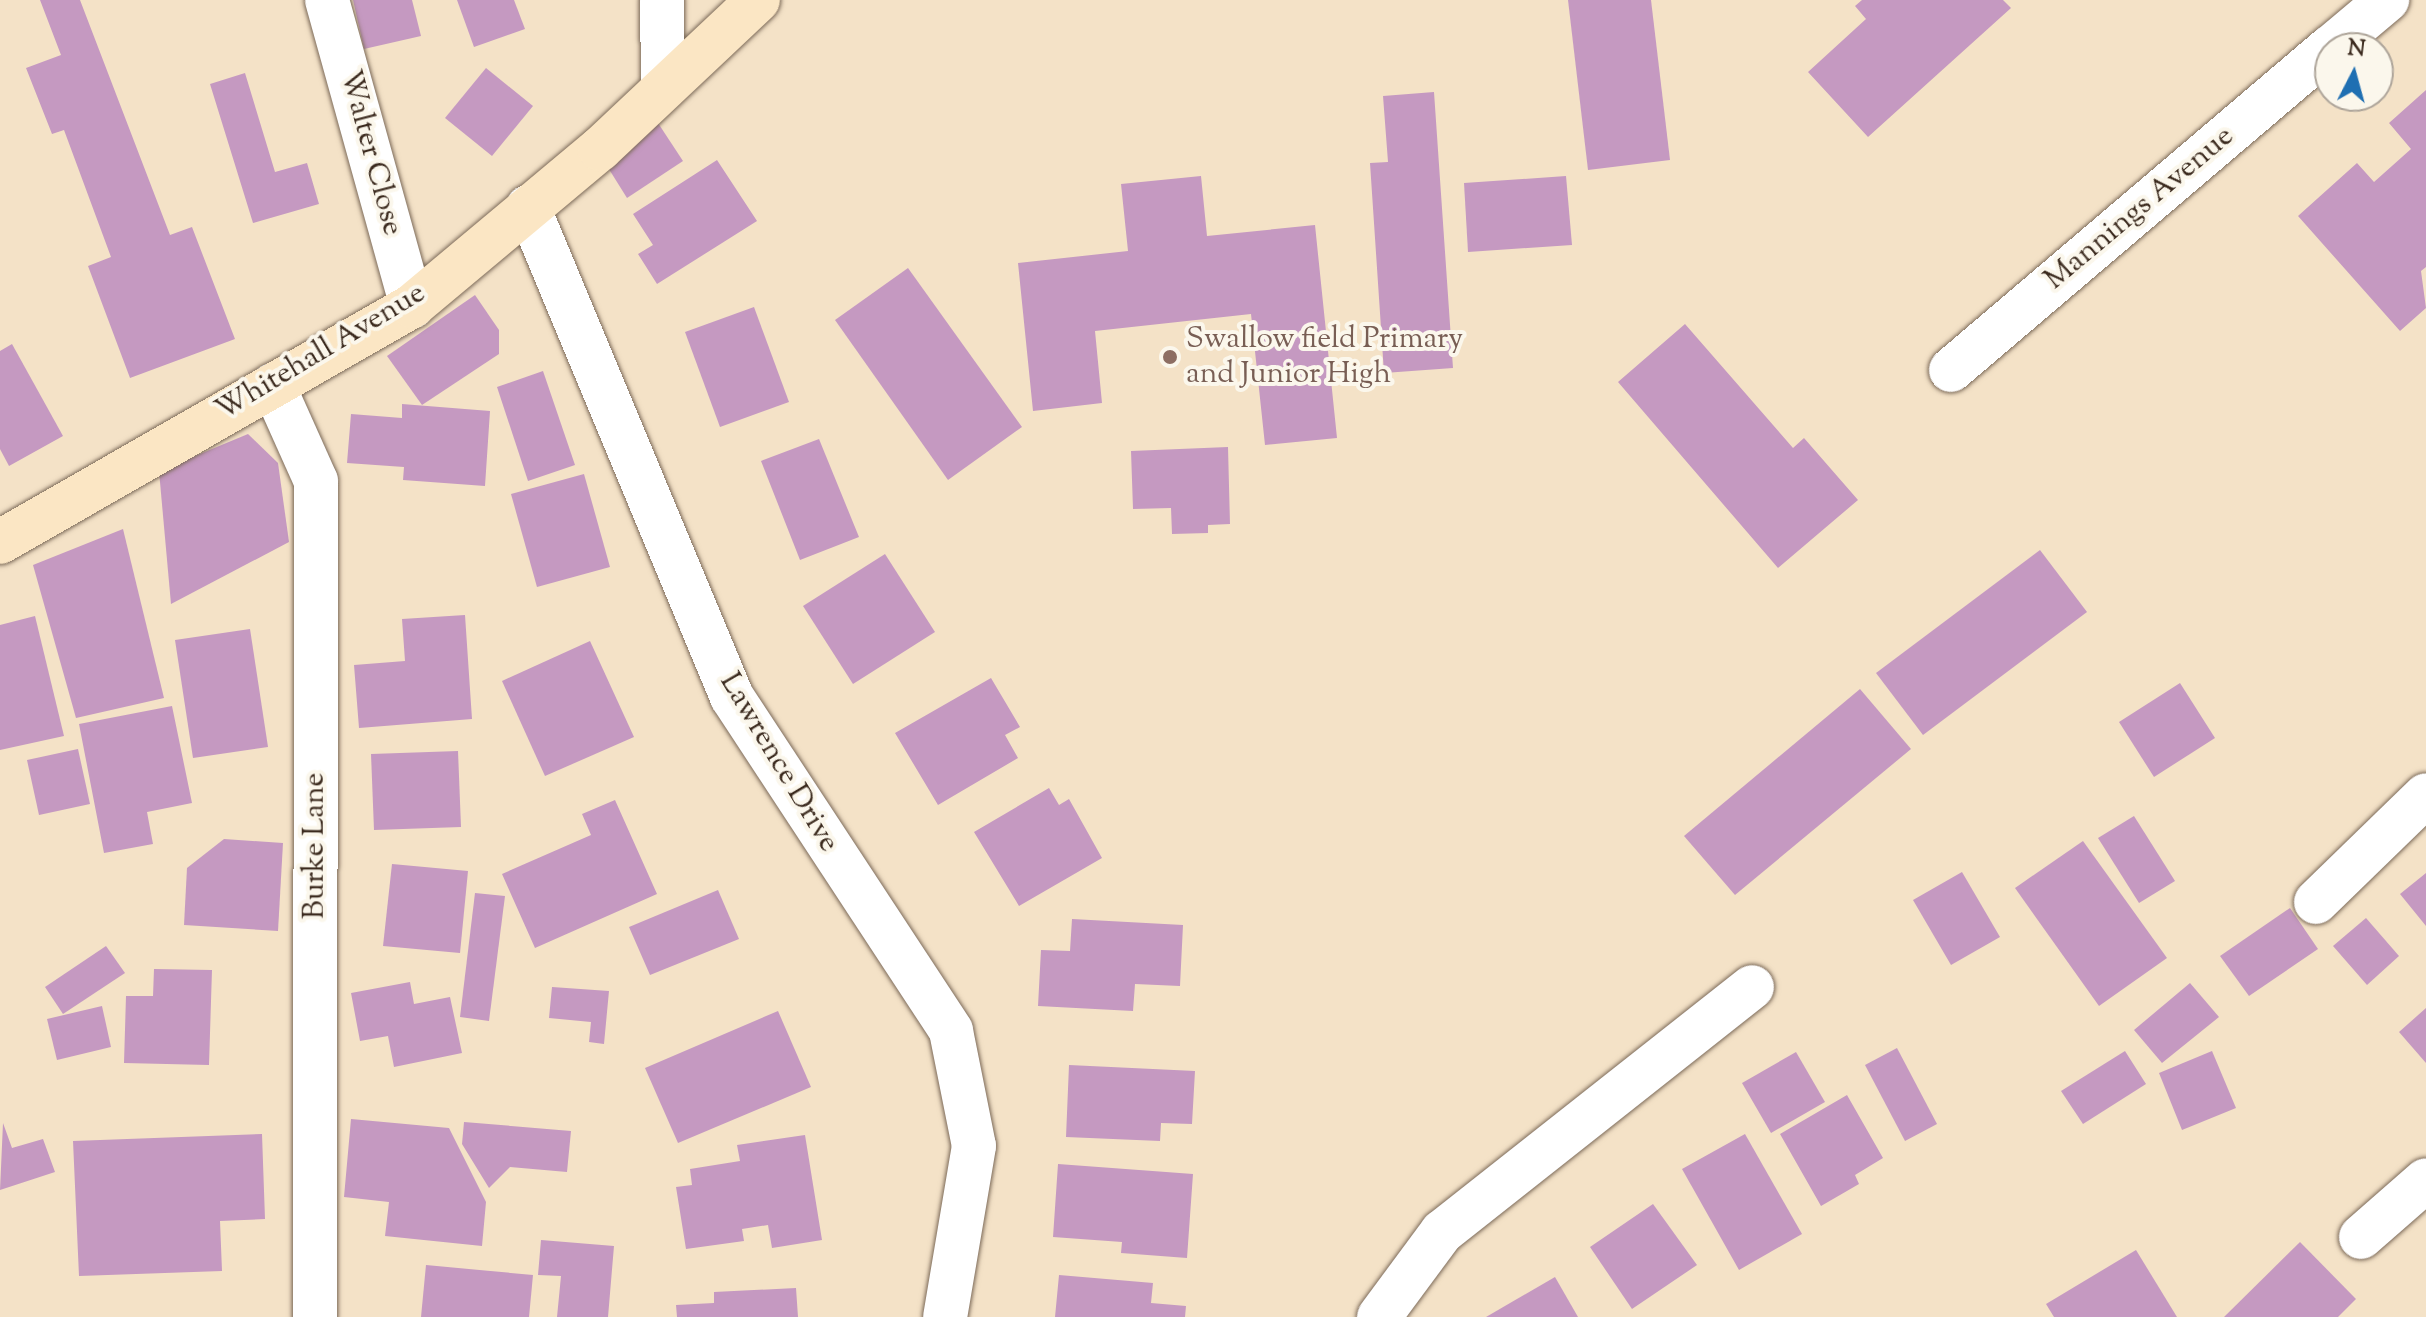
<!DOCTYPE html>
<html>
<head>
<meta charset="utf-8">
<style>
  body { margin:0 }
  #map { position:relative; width:2426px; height:1317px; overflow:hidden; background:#f4e2c7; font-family:"Sorts Mill Goudy",serif }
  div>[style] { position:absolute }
  .building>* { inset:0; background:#c599c1 }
  .roads { filter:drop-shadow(0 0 2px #7c6a59) drop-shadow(0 0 2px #7c6a59) }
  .street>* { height:44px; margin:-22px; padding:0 22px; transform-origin:22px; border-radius:22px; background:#fff }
  .secondary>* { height:44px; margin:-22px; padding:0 22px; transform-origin:22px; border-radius:22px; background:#fbe6c4 }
  .dots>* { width:22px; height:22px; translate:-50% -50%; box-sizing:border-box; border:4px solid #fbf7ec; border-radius:50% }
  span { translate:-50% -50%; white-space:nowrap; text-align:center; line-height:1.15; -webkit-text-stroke:8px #fbf7ec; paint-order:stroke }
  .street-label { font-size:30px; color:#3b2a1e }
  .education-label { font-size:30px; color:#785e54 }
  .left { translate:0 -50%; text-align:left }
  .north { position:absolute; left:2314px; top:32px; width:80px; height:80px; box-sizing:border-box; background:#fbf7ec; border:2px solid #aea59a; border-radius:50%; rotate:6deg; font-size:22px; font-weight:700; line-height:32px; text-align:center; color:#3b2a1e }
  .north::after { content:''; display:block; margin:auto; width:28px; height:36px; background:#1f6fb2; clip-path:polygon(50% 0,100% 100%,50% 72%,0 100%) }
</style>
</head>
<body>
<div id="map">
  <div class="building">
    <div style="clip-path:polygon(40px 0,80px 0,170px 235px,192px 227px,235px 339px,130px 378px,88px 266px,111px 257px,64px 130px,52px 134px,26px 68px,61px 55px)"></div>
    <div style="clip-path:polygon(353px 0,412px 0,421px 36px,364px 49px)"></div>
    <div style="clip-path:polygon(457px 0,514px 0,525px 29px,474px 47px)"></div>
    <div style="clip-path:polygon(1568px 0,1651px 0,1670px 160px,1588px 170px)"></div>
    <div style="clip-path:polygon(1862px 0,2003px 0,2011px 8px,1868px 137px,1808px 72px,1866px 19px,1855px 6px)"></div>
    <div style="clip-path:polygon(486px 68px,533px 106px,492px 156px,445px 118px)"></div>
    <div style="clip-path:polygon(245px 73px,275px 172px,307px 163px,319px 204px,253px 223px,210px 84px)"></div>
    <div style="clip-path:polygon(2426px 90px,2426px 267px,2421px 271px,2426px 308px,2400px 331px,2298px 216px,2357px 163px,2374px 182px,2411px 149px,2389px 123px)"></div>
    <div style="clip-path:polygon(1434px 92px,1453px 368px,1384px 373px,1370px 163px,1388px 162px,1383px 96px)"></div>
    <div style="clip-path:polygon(658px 123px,683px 161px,627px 198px,602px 158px)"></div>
    <div style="clip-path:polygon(717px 160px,757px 221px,657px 284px,638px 254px,653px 245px,633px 214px)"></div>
    <div style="clip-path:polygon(1201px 176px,1207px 236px,1315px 225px,1337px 438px,1265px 445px,1251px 314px,1095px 331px,1102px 403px,1033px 411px,1018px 263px,1128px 251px,1121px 184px)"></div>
    <div style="clip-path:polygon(1566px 176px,1572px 245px,1468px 252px,1464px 183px)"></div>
    <div style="clip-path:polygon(908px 268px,1022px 427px,948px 480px,835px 320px)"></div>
    <div style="clip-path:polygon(475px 295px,499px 330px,499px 354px,422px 405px,387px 356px)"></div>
    <div style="clip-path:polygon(754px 307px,789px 402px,720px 427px,685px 332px)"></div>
    <div style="clip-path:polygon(1685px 324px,1793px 448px,1804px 438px,1858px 500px,1778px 568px,1618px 382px)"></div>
    <div style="clip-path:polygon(12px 344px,63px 436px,9px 466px,0 449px,0 351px)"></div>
    <div style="clip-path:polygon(543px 371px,575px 465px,528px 481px,497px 387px)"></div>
    <div style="clip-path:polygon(402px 404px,490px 411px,485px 486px,403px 480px,404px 467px,347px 463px,351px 414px,402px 418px)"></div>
    <div style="clip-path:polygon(248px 434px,278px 463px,289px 542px,171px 604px,159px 471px)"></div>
    <div style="clip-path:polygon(819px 439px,859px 537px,800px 560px,761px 461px)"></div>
    <div style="clip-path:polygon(1228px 447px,1230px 524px,1208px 525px,1208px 533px,1172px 534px,1171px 508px,1133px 509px,1131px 451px)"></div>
    <div style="clip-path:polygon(584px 474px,610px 567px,537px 587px,511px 494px)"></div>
    <div style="clip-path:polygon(123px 529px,164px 698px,76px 718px,33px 565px)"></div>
    <div style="clip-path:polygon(2040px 550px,2087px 612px,1923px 735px,1876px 673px)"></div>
    <div style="clip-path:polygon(885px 554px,935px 632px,853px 684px,803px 606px)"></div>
    <div style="clip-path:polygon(465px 615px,472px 719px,359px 728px,354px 665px,405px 661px,402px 619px)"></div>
    <div style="clip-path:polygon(35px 616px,64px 736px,0 750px,0 625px)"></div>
    <div style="clip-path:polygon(250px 629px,268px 747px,193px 758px,175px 640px)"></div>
    <div style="clip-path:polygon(590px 641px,634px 737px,545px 776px,502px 681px)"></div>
    <div style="clip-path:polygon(991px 678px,1020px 727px,1005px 735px,1018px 758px,938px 805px,895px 733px)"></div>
    <div style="clip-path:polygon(2180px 683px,2215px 738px,2154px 777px,2119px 722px)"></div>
    <div style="clip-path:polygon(1860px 689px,1911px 749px,1735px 895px,1684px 836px)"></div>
    <div style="clip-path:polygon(172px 706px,192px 803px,147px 812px,153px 844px,104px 853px,79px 724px)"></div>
    <div style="clip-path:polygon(78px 749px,90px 804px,39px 815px,27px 760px)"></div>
    <div style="clip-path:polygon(458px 751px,461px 827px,374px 830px,371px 754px)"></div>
    <div style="clip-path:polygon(1049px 788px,1059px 805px,1069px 799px,1102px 858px,1019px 906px,974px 832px)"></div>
    <div style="clip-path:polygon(615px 800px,657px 894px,535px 948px,502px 874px,591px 835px,582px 814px)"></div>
    <div style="clip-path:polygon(2134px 816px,2175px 881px,2139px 903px,2098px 838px)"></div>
    <div style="clip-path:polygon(224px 839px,283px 843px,278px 931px,184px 925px,187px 868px)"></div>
    <div style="clip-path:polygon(2083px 841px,2167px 958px,2099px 1006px,2015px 888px)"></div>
    <div style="clip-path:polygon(392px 864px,468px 871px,460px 953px,383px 946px)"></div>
    <div style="clip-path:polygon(1962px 872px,2000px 937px,1951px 965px,1913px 900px)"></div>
    <div style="clip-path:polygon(2426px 873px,2426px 926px,2400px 894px)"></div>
    <div style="clip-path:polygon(718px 890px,739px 939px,650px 975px,629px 927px)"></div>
    <div style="clip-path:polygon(475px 893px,505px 896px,489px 1021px,460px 1017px)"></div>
    <div style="clip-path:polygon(2290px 908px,2318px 949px,2249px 996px,2220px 956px)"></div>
    <div style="clip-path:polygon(2366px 918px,2399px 956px,2367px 985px,2333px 946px)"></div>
    <div style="clip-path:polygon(1072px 919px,1183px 925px,1180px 986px,1135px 984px,1133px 1011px,1038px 1006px,1041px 950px,1070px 951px)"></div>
    <div style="clip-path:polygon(106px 946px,125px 973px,63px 1014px,45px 987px)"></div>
    <div style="clip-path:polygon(154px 969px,212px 970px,209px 1065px,124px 1063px,126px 996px,153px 996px)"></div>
    <div style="clip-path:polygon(410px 982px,414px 1004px,450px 997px,462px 1053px,394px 1067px,388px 1036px,360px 1041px,351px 993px)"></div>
    <div style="clip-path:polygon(2190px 983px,2219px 1017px,2162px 1063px,2134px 1030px)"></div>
    <div style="clip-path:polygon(552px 987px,609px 991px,604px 1044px,589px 1042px,591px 1022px,549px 1018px)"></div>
    <div style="clip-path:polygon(102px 1006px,111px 1047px,57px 1060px,47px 1019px)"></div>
    <div style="clip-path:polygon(2426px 1008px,2426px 1063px,2399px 1032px)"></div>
    <div style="clip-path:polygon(778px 1011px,811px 1087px,678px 1143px,645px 1068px)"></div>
    <div style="clip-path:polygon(1897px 1048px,1937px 1124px,1905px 1141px,1865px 1065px)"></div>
    <div style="clip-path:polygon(2125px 1051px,2146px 1084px,2083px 1124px,2061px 1091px)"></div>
    <div style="clip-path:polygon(2212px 1051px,2236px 1108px,2182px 1130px,2159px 1073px)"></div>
    <div style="clip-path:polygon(1796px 1052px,1825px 1102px,1771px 1133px,1742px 1083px)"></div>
    <div style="clip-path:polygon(1069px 1065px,1195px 1071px,1192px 1124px,1161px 1123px,1160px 1141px,1066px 1137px)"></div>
    <div style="clip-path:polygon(1847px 1095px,1883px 1158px,1855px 1175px,1859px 1184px,1821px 1206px,1780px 1134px)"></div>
    <div style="clip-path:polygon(351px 1119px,449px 1128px,486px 1202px,482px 1246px,385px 1236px,389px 1202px,344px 1197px)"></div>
    <div style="clip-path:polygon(464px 1122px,571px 1131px,567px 1172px,510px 1167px,489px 1188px,462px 1144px)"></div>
    <div style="clip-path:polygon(3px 1123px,12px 1148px,43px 1139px,55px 1172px,0 1190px)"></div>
    <div style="clip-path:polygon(262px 1134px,265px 1219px,220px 1221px,222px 1271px,79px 1276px,73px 1141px)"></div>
    <div style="clip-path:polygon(1745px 1134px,1802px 1234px,1739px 1270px,1682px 1169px)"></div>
    <div style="clip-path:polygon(805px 1135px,822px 1240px,772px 1248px,768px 1225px,742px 1229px,744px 1241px,686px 1249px,676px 1187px,692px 1185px,690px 1169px,740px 1161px,737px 1145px)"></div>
    <div style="clip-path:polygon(1058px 1164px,1193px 1174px,1187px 1258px,1121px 1253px,1122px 1242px,1053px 1237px)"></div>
    <div style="clip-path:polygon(1653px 1204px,1697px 1265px,1632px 1309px,1590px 1247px)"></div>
    <div style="clip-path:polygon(541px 1240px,614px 1246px,608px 1317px,557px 1317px,561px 1276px,538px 1275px)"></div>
    <div style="clip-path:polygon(2300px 1242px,2356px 1299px,2338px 1317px,2224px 1317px)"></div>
    <div style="clip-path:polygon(2136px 1250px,2177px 1317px,2054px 1317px,2046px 1304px)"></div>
    <div style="clip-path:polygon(426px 1265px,533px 1275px,529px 1317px,421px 1317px)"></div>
    <div style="clip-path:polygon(1059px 1275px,1153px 1283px,1151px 1303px,1186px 1306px,1185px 1317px,1055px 1317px)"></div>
    <div style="clip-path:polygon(1555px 1277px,1578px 1317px,1486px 1317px)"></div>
    <div style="clip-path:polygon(796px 1288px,798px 1317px,677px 1317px,676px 1305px,714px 1303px,714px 1292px)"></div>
  </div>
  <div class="roads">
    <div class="street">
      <div style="left:327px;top:0;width:318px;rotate:74.5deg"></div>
      <div style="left:662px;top:0;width:85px;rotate:89.3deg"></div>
      <div style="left:2330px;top:48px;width:75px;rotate:-40.1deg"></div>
      <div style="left:528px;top:207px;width:531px;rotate:67.4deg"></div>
      <div style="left:732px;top:697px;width:399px;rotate:56.7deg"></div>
      <div style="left:951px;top:1031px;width:117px;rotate:78.7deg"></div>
      <div style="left:974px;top:1146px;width:173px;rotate:99.6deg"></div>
      <div style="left:1951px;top:370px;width:497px;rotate:-40.4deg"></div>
      <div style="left:273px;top:385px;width:105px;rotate:65.9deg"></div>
      <div style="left:316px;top:481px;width:836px;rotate:90.07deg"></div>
      <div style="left:2316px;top:902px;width:153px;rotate:-44.2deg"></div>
      <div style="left:2361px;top:1237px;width:86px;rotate:-41.2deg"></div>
      <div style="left:1379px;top:1317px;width:106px;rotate:-53.5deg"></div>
      <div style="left:1442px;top:1232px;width:395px;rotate:-38.3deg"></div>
    </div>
    <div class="secondary">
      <div style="left:0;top:542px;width:475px;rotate:-29.8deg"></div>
      <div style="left:412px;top:306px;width:245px;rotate:-39.9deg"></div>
      <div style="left:600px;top:149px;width:217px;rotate:-43.3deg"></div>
    </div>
  </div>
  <div class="dots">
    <div style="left:1170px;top:357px;background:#8d6e63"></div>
  </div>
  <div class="street-label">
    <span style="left:370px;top:153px;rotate:75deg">Walter Close</span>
    <span style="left:2140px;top:209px;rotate:-40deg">Mannings Avenue</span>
    <span style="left:321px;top:353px;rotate:-31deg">Whitehall Avenue</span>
    <span style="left:778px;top:763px;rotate:59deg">Lawrence Drive</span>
    <span style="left:316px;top:846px;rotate:-90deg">Burke Lane</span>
  </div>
  <div class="education-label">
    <span class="left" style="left:1186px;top:357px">Swallow field Primary<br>and Junior High</span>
  </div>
  <div class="north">N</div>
</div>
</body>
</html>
